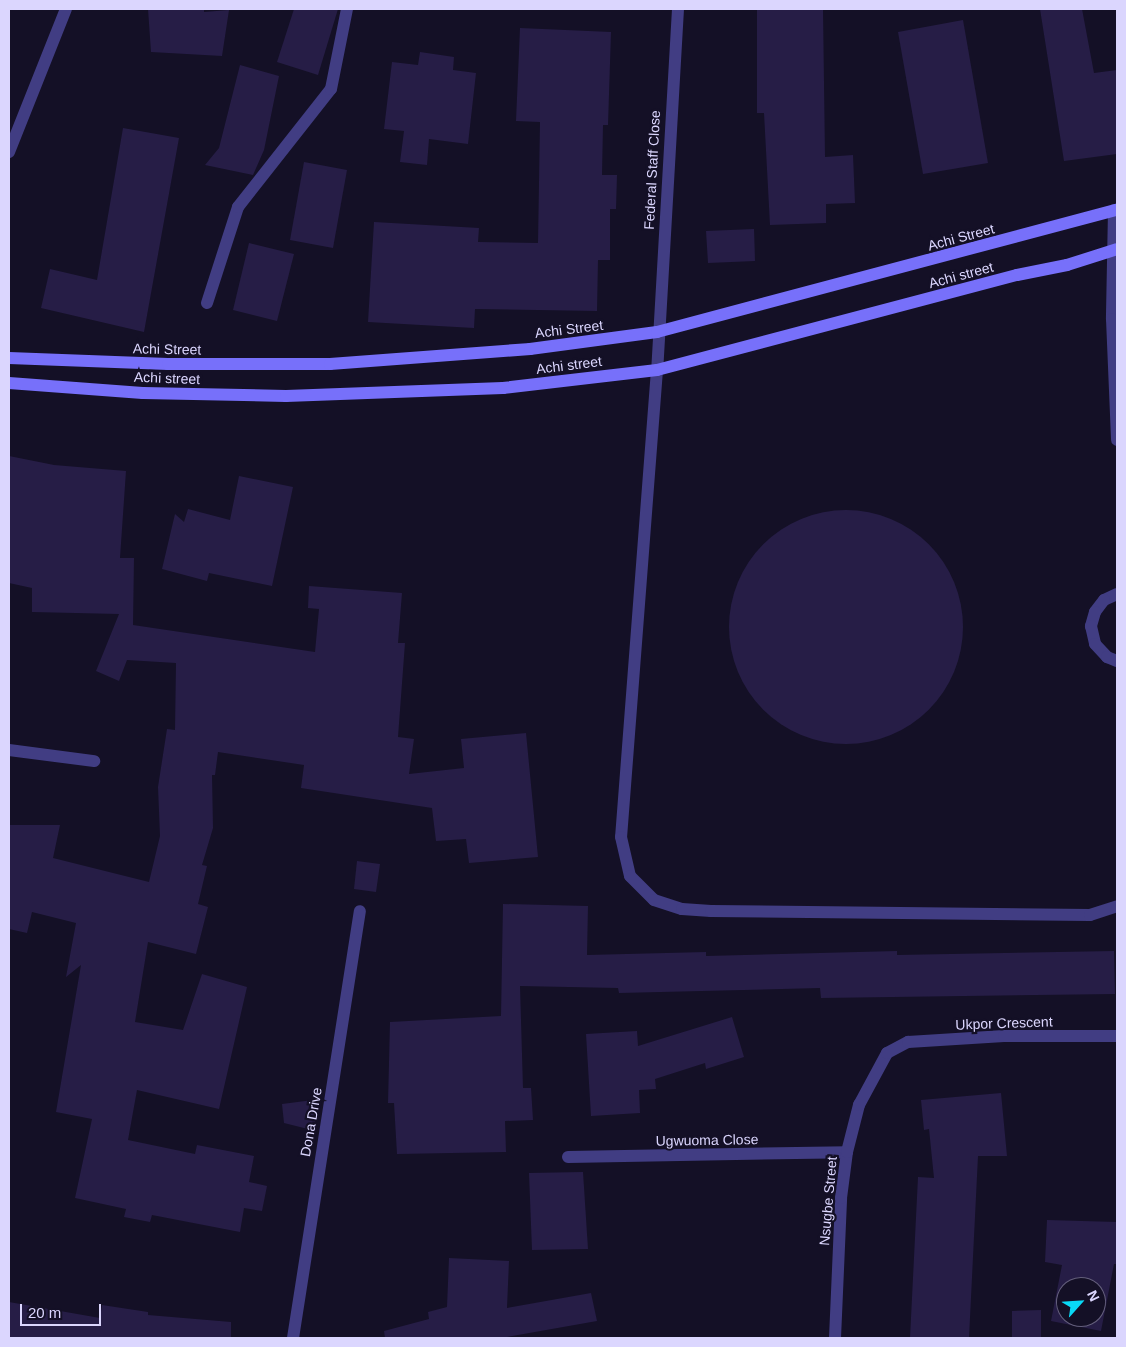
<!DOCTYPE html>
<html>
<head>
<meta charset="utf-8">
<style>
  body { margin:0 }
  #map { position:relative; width:1126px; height:1347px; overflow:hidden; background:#141026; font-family:Arial,sans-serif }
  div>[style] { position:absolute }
  .building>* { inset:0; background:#261d46 }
  .round { border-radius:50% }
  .street>* { height:12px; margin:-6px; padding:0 6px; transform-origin:6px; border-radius:6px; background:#413d83 }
  .secondary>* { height:12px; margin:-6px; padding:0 6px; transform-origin:6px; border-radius:6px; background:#7770fa }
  span { translate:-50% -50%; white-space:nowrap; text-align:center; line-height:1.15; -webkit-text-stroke:4.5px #141026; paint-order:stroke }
  .street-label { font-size:14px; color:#dbd6fe }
  .frame { position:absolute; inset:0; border:10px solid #dbd6fe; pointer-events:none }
  .north { position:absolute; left:1056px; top:1277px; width:50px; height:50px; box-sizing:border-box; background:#141026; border:1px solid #645f7c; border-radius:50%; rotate:64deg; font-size:14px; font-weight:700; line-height:20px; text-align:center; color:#dbd6fe }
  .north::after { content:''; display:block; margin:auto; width:18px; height:22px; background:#09d9f7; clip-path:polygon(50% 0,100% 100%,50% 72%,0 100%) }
  .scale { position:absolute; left:20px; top:1304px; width:81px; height:22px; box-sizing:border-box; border:2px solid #dbd6fe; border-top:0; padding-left:6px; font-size:15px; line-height:18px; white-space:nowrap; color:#dbd6fe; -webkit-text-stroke:4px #141026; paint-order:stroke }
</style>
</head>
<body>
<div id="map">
  <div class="building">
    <div style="clip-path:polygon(148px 9px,204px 9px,204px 12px,229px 10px,222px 56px,151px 52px)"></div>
    <div style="clip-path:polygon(294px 9px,338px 9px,318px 75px,277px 62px)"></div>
    <div style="clip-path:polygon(757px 9px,823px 9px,825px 157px,853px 155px,855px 203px,826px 204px,826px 223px,770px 225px,764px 113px,757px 113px)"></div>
    <div style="clip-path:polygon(1040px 9px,1082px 9px,1094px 73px,1117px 70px,1117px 154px,1064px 161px)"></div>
    <div style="clip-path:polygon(963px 20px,988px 163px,923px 174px,898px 32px)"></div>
    <div style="clip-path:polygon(520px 28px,611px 32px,608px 125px,603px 125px,602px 175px,617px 175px,616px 209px,610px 209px,610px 260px,598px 260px,597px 311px,475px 309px,474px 328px,368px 322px,374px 222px,479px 228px,478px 242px,538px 243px,540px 122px,516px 121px)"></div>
    <div style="clip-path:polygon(420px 52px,454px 57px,453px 70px,476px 73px,468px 144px,429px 139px,427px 165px,400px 162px,404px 131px,384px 129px,392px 62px,418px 65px)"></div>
    <div style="clip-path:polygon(240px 65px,279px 76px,264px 150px,253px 175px,205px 165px,219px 148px)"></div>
    <div style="clip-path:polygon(123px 128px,179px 138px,144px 332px,41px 308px,50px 269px,97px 280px)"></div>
    <div style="clip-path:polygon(304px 162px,347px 170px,333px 248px,290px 240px)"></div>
    <div style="clip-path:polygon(754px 229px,755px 261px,708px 263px,706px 231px)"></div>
    <div style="clip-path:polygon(249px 243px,294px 254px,277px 321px,233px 310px)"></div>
    <div style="clip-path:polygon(9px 456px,54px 465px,126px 471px,120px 558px,134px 558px,133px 625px,315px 652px,319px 609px,308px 608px,309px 586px,402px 593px,398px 643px,405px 643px,398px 737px,414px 739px,409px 774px,464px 768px,461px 739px,526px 733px,538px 857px,469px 863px,466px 839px,436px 841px,432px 808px,301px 788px,304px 765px,218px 752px,215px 775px,212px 775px,213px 828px,202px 865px,207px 866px,198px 904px,208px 907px,196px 954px,148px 942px,135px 1022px,183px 1030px,202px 974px,247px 987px,219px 1109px,137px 1090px,128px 1140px,195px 1154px,197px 1145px,254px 1156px,249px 1182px,267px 1186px,262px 1211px,244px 1208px,240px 1232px,152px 1215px,150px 1222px,124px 1217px,126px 1209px,75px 1198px,92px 1119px,56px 1112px,81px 965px,66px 977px,76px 923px,32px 912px,27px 933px,9px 929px,9px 825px,60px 825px,53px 858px,149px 882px,160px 836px,158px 787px,167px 729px,175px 730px,176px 663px,127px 660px,119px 681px,96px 671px,119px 614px,32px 612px,32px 588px,9px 583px)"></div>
    <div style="clip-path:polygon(239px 476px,293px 487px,272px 586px,209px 573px,207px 581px,162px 569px,175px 514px,184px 522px,188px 509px,230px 520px)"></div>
    <div class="round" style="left:729px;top:510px;width:234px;height:234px"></div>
    <div style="clip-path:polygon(357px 861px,380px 864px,376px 892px,354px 889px)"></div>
    <div style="clip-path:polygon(503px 904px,588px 906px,587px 955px,706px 952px,706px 956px,897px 951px,897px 955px,1114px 951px,1115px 994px,821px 998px,820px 988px,619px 993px,618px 988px,520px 986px,523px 1088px,531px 1088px,533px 1120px,505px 1121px,506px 1152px,397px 1154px,394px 1103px,388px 1103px,390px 1022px,501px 1016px)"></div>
    <div style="clip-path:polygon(732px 1017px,744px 1057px,706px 1069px,705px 1063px,655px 1079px,656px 1089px,639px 1090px,640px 1113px,591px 1116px,586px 1034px,637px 1031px,638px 1046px)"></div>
    <div style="clip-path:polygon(1001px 1093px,1007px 1156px,978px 1156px,969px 1338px,910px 1338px,918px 1177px,934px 1178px,929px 1129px,924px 1130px,921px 1100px)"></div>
    <div style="clip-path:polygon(313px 1100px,316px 1131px,284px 1123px,282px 1104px)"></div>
    <div style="clip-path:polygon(583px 1172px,588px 1249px,532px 1250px,529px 1173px)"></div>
    <div style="clip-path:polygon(evenodd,1047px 1220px,1117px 1222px,1117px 1264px,1114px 1264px,1101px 1331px,1051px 1321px,1062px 1265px,1045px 1262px,1047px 1220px,1066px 1287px,1096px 1287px,1096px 1317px,1066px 1317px,1066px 1287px)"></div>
    <div style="clip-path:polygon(449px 1258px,509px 1261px,507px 1308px,591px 1293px,597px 1321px,501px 1338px,385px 1338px,384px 1331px,429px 1319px,428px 1312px,447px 1307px)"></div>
    <div style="clip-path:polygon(9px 1302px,100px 1318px,102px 1305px,148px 1312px,148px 1315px,231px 1322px,231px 1338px,9px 1338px)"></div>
    <div style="clip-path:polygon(1041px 1310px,1041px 1338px,1012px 1338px,1012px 1311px)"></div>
  </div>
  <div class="street">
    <div style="left:678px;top:9px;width:362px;rotate:93.3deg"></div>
    <div style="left:657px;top:370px;width:468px;rotate:94.4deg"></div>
    <div style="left:621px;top:837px;width:40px;rotate:77deg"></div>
    <div style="left:630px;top:876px;width:34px;rotate:45deg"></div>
    <div style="left:654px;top:900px;width:29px;rotate:18deg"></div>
    <div style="left:682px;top:909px;width:29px;rotate:4deg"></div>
    <div style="left:711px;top:911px;width:379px;rotate:0.6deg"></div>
    <div style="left:1090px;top:915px;width:28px;rotate:-18deg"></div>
    <div style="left:9px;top:152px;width:154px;rotate:-68.3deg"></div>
    <div style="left:1114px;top:210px;width:109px;rotate:91.1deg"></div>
    <div style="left:1112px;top:319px;width:121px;rotate:87.6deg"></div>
    <div style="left:207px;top:303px;width:101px;rotate:-72.1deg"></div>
    <div style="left:238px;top:207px;width:150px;rotate:-51.8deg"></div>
    <div style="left:331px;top:89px;width:82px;rotate:-78.7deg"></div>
    <div style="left:1117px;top:594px;width:14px;rotate:155deg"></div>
    <div style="left:1104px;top:600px;width:15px;rotate:127deg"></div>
    <div style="left:1095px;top:612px;width:15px;rotate:106deg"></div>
    <div style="left:1091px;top:626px;width:18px;rotate:77deg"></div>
    <div style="left:1095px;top:644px;width:18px;rotate:47deg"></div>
    <div style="left:1107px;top:657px;width:11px;rotate:22deg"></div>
    <div style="left:9px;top:750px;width:86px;rotate:7.4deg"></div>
    <div style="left:568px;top:1157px;width:279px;rotate:-1deg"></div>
    <div style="left:293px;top:1338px;width:432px;rotate:-81.1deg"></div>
    <div style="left:835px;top:1338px;width:140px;rotate:-87.5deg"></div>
    <div style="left:841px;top:1198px;width:46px;rotate:-82.6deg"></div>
    <div style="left:847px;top:1152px;width:49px;rotate:-75.7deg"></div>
    <div style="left:859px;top:1105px;width:59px;rotate:-61.7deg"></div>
    <div style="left:887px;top:1053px;width:24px;rotate:-28deg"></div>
    <div style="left:908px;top:1042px;width:96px;rotate:-3.6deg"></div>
    <div style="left:1004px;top:1036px;width:113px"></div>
  </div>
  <div class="secondary">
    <div style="left:9px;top:358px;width:159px;rotate:2.2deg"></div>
    <div style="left:168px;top:364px;width:162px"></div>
    <div style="left:330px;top:364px;width:201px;rotate:-4.3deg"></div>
    <div style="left:530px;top:349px;width:128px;rotate:-7.6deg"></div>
    <div style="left:657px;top:332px;width:476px;rotate:-14.9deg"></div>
    <div style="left:9px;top:383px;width:134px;rotate:4.3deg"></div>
    <div style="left:143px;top:393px;width:143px;rotate:1.2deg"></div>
    <div style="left:286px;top:396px;width:217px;rotate:-2.1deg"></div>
    <div style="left:503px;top:388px;width:155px;rotate:-6.7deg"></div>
    <div style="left:657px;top:370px;width:372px;rotate:-14.8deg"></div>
    <div style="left:1017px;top:275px;width:51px;rotate:-11.3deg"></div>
    <div style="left:1067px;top:265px;width:52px;rotate:-17.7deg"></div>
  </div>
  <div class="street-label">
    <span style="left:652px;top:170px;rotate:-87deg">Federal Staff Close</span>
    <span style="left:961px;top:237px;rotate:-15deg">Achi Street</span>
    <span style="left:961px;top:275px;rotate:-15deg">Achi street</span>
    <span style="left:569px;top:329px;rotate:-7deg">Achi Street</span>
    <span style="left:167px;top:349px;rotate:1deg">Achi Street</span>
    <span style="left:569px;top:365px;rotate:-7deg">Achi street</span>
    <span style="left:167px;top:378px;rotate:2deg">Achi street</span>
    <span style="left:1004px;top:1023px;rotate:-2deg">Ukpor Crescent</span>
    <span style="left:311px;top:1122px;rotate:-80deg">Dona Drive</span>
    <span style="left:707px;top:1140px;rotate:-1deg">Ugwuoma Close</span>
    <span style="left:828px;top:1201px;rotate:-85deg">Nsugbe Street</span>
  </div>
  <div class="frame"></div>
  <div class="north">N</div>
  <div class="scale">20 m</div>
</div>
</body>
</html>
